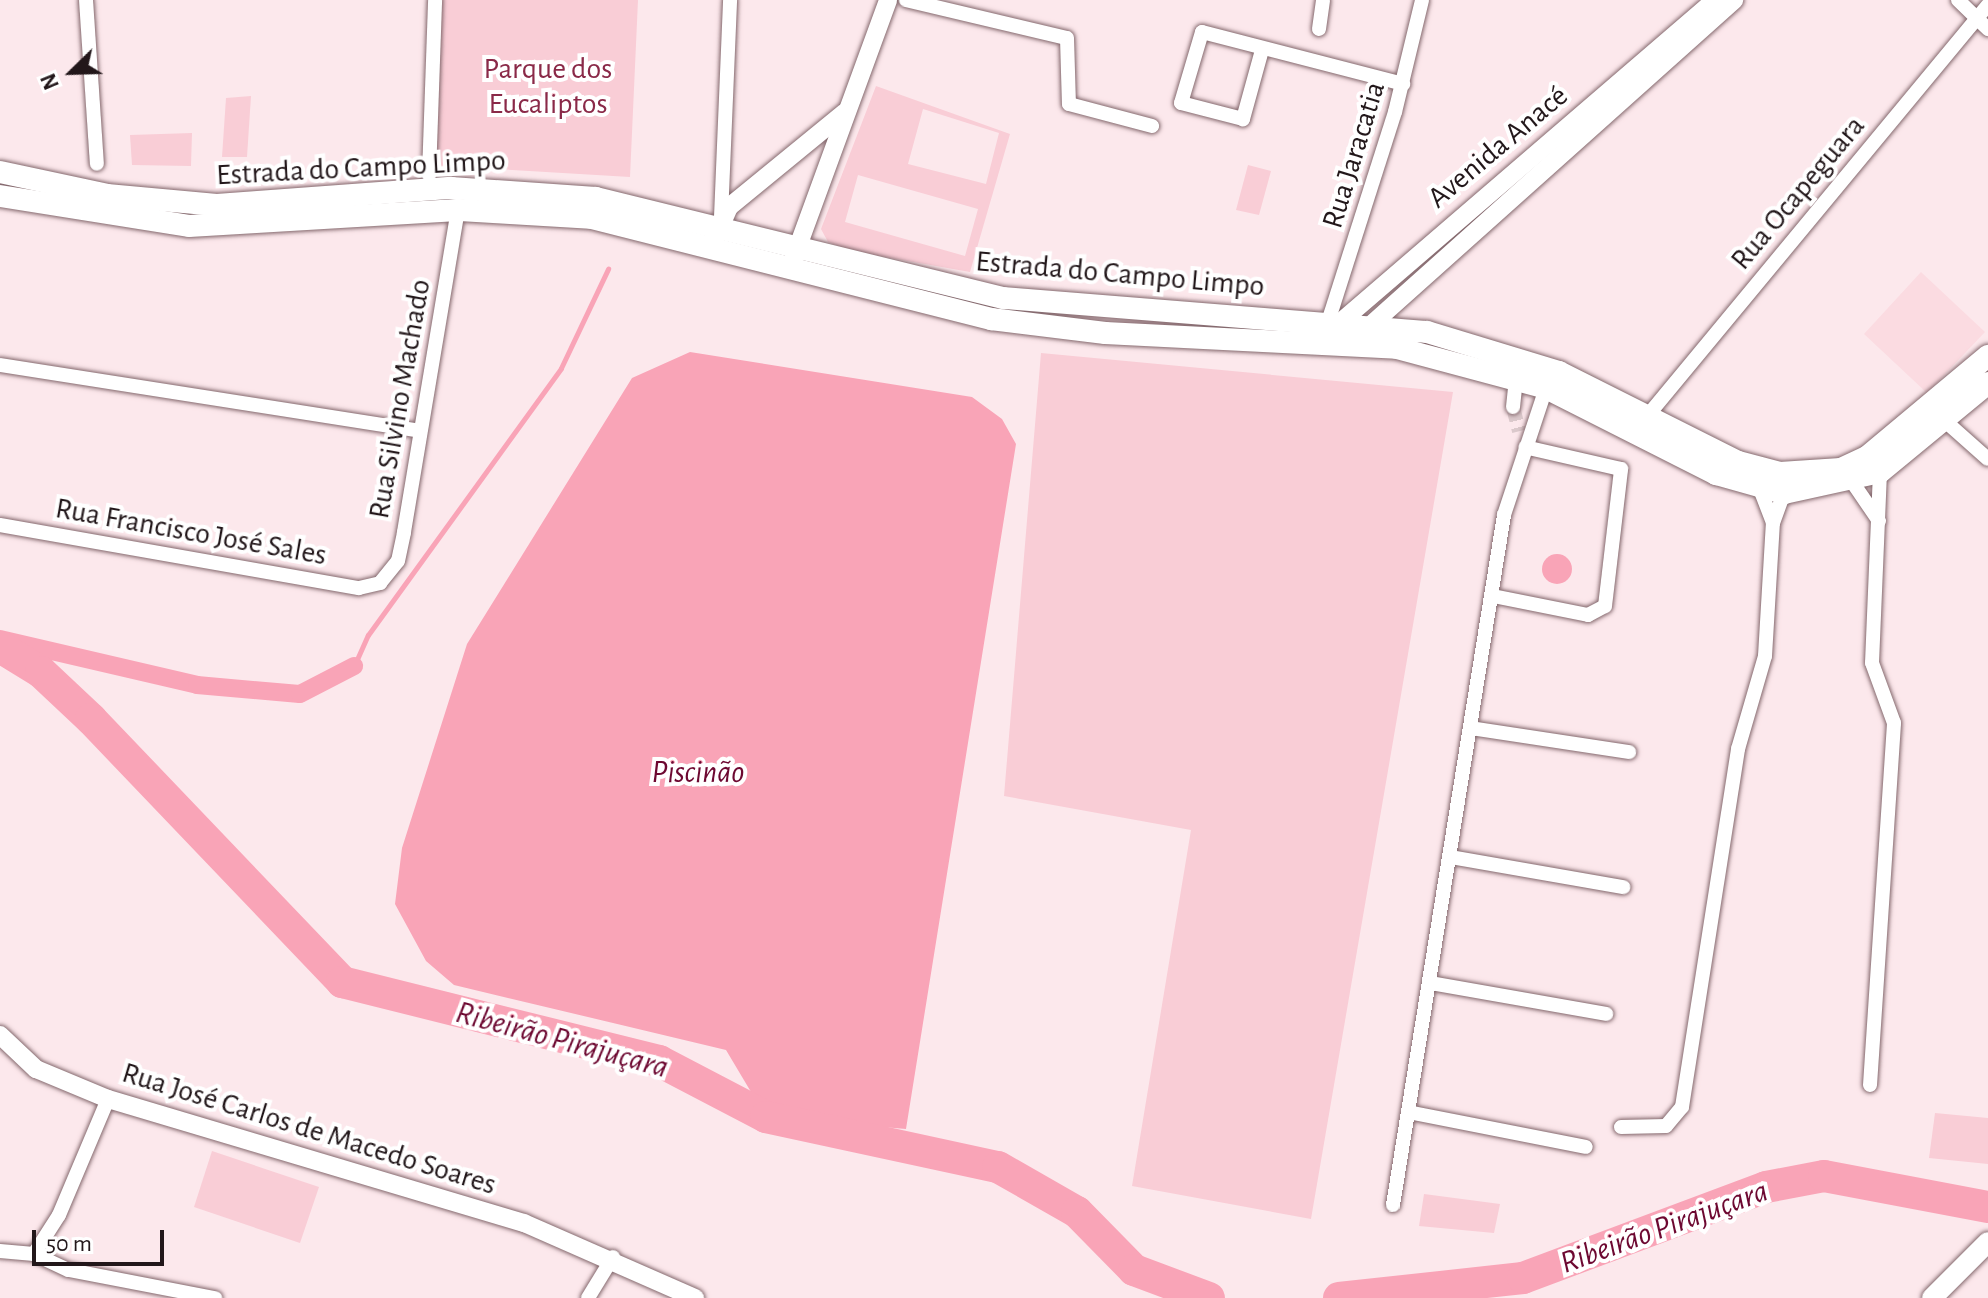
<!DOCTYPE html>
<html>
<head>
<meta charset="utf-8">
<style>
  body { margin:0 }
  #map { position:relative; width:1988px; height:1298px; overflow:hidden; background:#fce8ec; font-family:"Alegreya Sans",sans-serif }
  div>[style] { position:absolute }
  .built>* { inset:0; background:#fbdbe1 }
  .green>* { inset:0; background:#f9cdd6 }
  .water>* { inset:0; background:#f9a4b7 }
  .round { border-radius:50% }
  .stream>* { height:5px; margin:-2.5px; padding:0 2.5px; transform-origin:2.5px; border-radius:2.5px; background:#f9a4b7 }
  .canal>* { height:18px; margin:-9px; padding:0 9px; transform-origin:9px; border-radius:9px; background:#f9a4b7 }
  .river>* { height:32px; margin:-16px; padding:0 16px; transform-origin:16px; border-radius:16px; background:#f9a4b7 }
  .minor-tunnel>* { height:14px; margin-top:-7px; transform-origin:0; background:repeating-linear-gradient(90deg,#dbc9cc 0 14px,transparent 0 21px) }
  .roads { filter:drop-shadow(0 0 2px #84686d) drop-shadow(0 0 2px #84686d) }
  .minor>* { height:14px; margin:-7px; padding:0 7px; transform-origin:7px; border-radius:7px; background:#fff }
  .tertiary>* { height:18px; margin:-9px; padding:0 9px; transform-origin:9px; border-radius:9px; background:#fff }
  .secondary>* { height:20px; margin:-10px; padding:0 10px; transform-origin:10px; border-radius:10px; background:#fff }
  .primary>* { height:22px; margin:-11px; padding:0 11px; transform-origin:11px; border-radius:11px; background:#fff }
  span { translate:-50% -50%; white-space:nowrap; text-align:center; line-height:1.15; -webkit-text-stroke:8px #fff; paint-order:stroke }
  .park-label { font-size:30px; color:#8a2948 }
  .street-label { font-size:30px; color:#22171a }
  .water-label { font-size:32px; color:#6d0831; font-style:italic }
  .north { position:absolute; left:32px; top:32px; width:80px; height:80px; -webkit-text-stroke:6px #fff; paint-order:stroke; rotate:247deg; font-size:22px; font-weight:700; line-height:32px; text-align:center; color:#22171a }
  .north::after { content:''; display:block; margin:auto; width:28px; height:36px; background:#22171a; clip-path:polygon(50% 0,100% 100%,50% 72%,0 100%) }
  .scale { position:absolute; left:32px; top:1230px; width:132px; height:36px; box-sizing:border-box; border:4px solid #22171a; border-top:0; padding-left:10px; font-size:24px; line-height:28px; white-space:nowrap; color:#22171a; -webkit-text-stroke:6px #fff; paint-order:stroke }
</style>
</head>
<body>
<div id="map">
  <div class="built">
    <div style="clip-path:polygon(1921px 272px,1985px 332px,1927px 393px,1864px 334px)"></div>
  </div>
  <div class="green">
    <div style="clip-path:polygon(438px 0,638px 0,630px 177px,431px 165px)"></div>
    <div style="clip-path:polygon(evenodd,876px 86px,1010px 134px,970px 272px,851px 251px,828px 242px,821px 229px,876px 86px,923px 109px,999px 133px,986px 184px,908px 164px,923px 109px,876px 86px,858px 175px,978px 209px,965px 256px,845px 222px,858px 175px)"></div>
    <div style="clip-path:polygon(251px 96px,247px 157px,222px 157px,226px 98px)"></div>
    <div style="clip-path:polygon(192px 133px,191px 166px,132px 165px,130px 135px)"></div>
    <div style="clip-path:polygon(1248px 165px,1271px 171px,1259px 215px,1236px 210px)"></div>
    <div style="clip-path:polygon(1041px 353px,1453px 392px,1311px 1219px,1132px 1186px,1191px 830px,1004px 796px)"></div>
    <div style="clip-path:polygon(1935px 1113px,1988px 1118px,1988px 1164px,1929px 1158px)"></div>
    <div style="clip-path:polygon(212px 1151px,319px 1187px,300px 1243px,194px 1207px)"></div>
    <div style="clip-path:polygon(1424px 1194px,1500px 1204px,1494px 1233px,1419px 1226px)"></div>
  </div>
  <div class="water">
    <div style="clip-path:polygon(690px 352px,972px 397px,1002px 419px,1016px 444px,906px 1129px,766px 1117px,726px 1050px,454px 985px,426px 961px,395px 904px,402px 848px,467px 644px,632px 378px)"></div>
    <div class="round" style="left:1542px;top:554px;width:30px;height:30px"></div>
  </div>
  <div class="stream">
    <div style="left:354px;top:666px;width:34px;rotate:-66deg"></div>
    <div style="left:368px;top:635px;width:329px;rotate:-54.1deg"></div>
    <div style="left:561px;top:368px;width:110px;rotate:-64.6deg"></div>
  </div>
  <div class="canal">
    <div style="left:0;top:639px;width:202px;rotate:13.1deg"></div>
    <div style="left:197px;top:685px;width:103px;rotate:5deg"></div>
    <div style="left:300px;top:694px;width:61px;rotate:-27.4deg"></div>
  </div>
  <div class="river">
    <div style="left:0;top:647px;width:48px;rotate:31.4deg"></div>
    <div style="left:41px;top:672px;width:69px;rotate:43.2deg"></div>
    <div style="left:91px;top:719px;width:364px;rotate:46.3deg"></div>
    <div style="left:342px;top:982px;width:327px;rotate:14deg"></div>
    <div style="left:659px;top:1061px;width:121px;rotate:27.6deg"></div>
    <div style="left:766px;top:1117px;width:237px;rotate:12.2deg"></div>
    <div style="left:998px;top:1167px;width:91px;rotate:29.7deg"></div>
    <div style="left:1077px;top:1212px;width:81px;rotate:45.5deg"></div>
    <div style="left:1134px;top:1270px;width:80px;rotate:20.5deg"></div>
    <div style="left:1339px;top:1298px;width:185px;rotate:-6.2deg"></div>
    <div style="left:1523px;top:1278px;width:259px;rotate:-20.5deg"></div>
    <div style="left:1766px;top:1187px;width:59px;rotate:-10.7deg"></div>
    <div style="left:1824px;top:1176px;width:167px;rotate:10.7deg"></div>
  </div>
  <div class="minor-tunnel">
    <div style="left:1513px;top:407px;width:25px;rotate:76deg"></div>
  </div>
  <div class="roads">
    <div class="minor">
      <div style="left:86px;top:0;width:164px;rotate:86.2deg"></div>
      <div style="left:906px;top:0;width:165px;rotate:13.3deg"></div>
      <div style="left:1067px;top:38px;width:66px;rotate:88.3deg"></div>
      <div style="left:1069px;top:104px;width:86px;rotate:14.8deg"></div>
      <div style="left:1958px;top:0;width:42px;rotate:44deg"></div>
      <div style="left:1319px;top:29px;width:29px;rotate:-82deg"></div>
      <div style="left:1262px;top:50px;width:72px;rotate:105.4deg"></div>
      <div style="left:1243px;top:119px;width:64px;rotate:-165.5deg"></div>
      <div style="left:1181px;top:103px;width:74px;rotate:-73.5deg"></div>
      <div style="left:1202px;top:32px;width:208px;rotate:14.5deg"></div>
      <div style="left:429px;top:175px;width:175px;rotate:-88deg"></div>
      <div style="left:721px;top:217px;width:217px;rotate:-87.6deg"></div>
      <div style="left:1328px;top:322px;width:220px;rotate:-72.3deg"></div>
      <div style="left:1395px;top:112px;width:115px;rotate:-76.4deg"></div>
      <div style="left:0;top:365px;width:425px;rotate:8.9deg"></div>
      <div style="left:1513px;top:407px;width:29px;rotate:-84deg"></div>
      <div style="left:1649px;top:414px;width:531px;rotate:-50.35deg"></div>
      <div style="left:1945px;top:421px;width:57px;rotate:41.5deg"></div>
      <div style="left:1853px;top:483px;width:46px;rotate:55.6deg"></div>
      <div style="left:1760px;top:489px;width:36px;rotate:69deg"></div>
      <div style="left:0;top:525px;width:364px;rotate:10deg"></div>
      <div style="left:359px;top:588px;width:22px;rotate:-13deg"></div>
      <div style="left:380px;top:583px;width:28px;rotate:-51deg"></div>
      <div style="left:398px;top:561px;width:30px;rotate:-78deg"></div>
      <div style="left:404px;top:532px;width:326px;rotate:-80.5deg"></div>
      <div style="left:1493px;top:596px;width:97px;rotate:11.3deg"></div>
      <div style="left:1588px;top:615px;width:19px;rotate:-28deg"></div>
      <div style="left:1605px;top:606px;width:138px;rotate:-83.3deg"></div>
      <div style="left:1621px;top:469px;width:98px;rotate:-167.1deg"></div>
      <div style="left:1470px;top:728px;width:161px;rotate:8.6deg"></div>
      <div style="left:1451px;top:857px;width:175px;rotate:9.9deg"></div>
      <div style="left:1431px;top:983px;width:178px;rotate:10deg"></div>
      <div style="left:1870px;top:1085px;width:363px;rotate:-86.2deg"></div>
      <div style="left:1894px;top:723px;width:64px;rotate:-110.1deg"></div>
      <div style="left:1872px;top:663px;width:191px;rotate:-87.6deg"></div>
      <div style="left:1408px;top:1112px;width:181px;rotate:11.1deg"></div>
      <div style="left:1621px;top:1127px;width:45px;rotate:-1.3deg"></div>
      <div style="left:1666px;top:1126px;width:25px;rotate:-50deg"></div>
      <div style="left:1682px;top:1107px;width:362px;rotate:-81.1deg"></div>
      <div style="left:1738px;top:749px;width:97px;rotate:-73.8deg"></div>
      <div style="left:1765px;top:656px;width:133px;rotate:-86.6deg"></div>
      <div style="left:1773px;top:523px;width:32px;rotate:-70deg"></div>
      <div style="left:1393px;top:1205px;width:699px;rotate:-80.86deg"></div>
      <div style="left:1504px;top:515px;width:134px;rotate:-71.7deg"></div>
      <div style="left:0;top:1251px;width:34px;rotate:5deg"></div>
      <div style="left:34px;top:1254px;width:46px;rotate:-57.3deg"></div>
      <div style="left:59px;top:1215px;width:126px;rotate:-67.1deg"></div>
      <div style="left:34px;top:1254px;width:38px;rotate:25deg"></div>
      <div style="left:69px;top:1270px;width:149px;rotate:10.9deg"></div>
      <div style="left:588px;top:1298px;width:48px;rotate:-58.6deg"></div>
    </div>
    <div class="tertiary">
      <div style="left:714px;top:241px;width:37px;rotate:-66deg"></div>
      <div style="left:729px;top:207px;width:149px;rotate:-39.3deg"></div>
      <div style="left:793px;top:260px;width:277px;rotate:-69.9deg"></div>
      <div style="left:1329px;top:332px;width:509px;rotate:-40.7deg"></div>
      <div style="left:1363px;top:332px;width:498px;rotate:-41.8deg"></div>
      <div style="left:0;top:1035px;width:50px;rotate:43.4deg"></div>
      <div style="left:36px;top:1069px;width:78px;rotate:22.6deg"></div>
      <div style="left:108px;top:1099px;width:434px;rotate:16.6deg"></div>
      <div style="left:524px;top:1223px;width:187px;rotate:23.7deg"></div>
    </div>
    <div class="secondary">
      <div style="left:1932px;top:1298px;width:79px;rotate:-45deg"></div>
    </div>
    <div class="primary">
      <div style="left:0;top:172px;width:109px;rotate:12.1deg"></div>
      <div style="left:107px;top:195px;width:110px;rotate:5.2deg"></div>
      <div style="left:217px;top:205px;width:235px;rotate:-4.2deg"></div>
      <div style="left:451px;top:188px;width:145px;rotate:3.9deg"></div>
      <div style="left:596px;top:198px;width:420px;rotate:13.8deg"></div>
      <div style="left:1004px;top:298px;width:424px;rotate:4.6deg"></div>
      <div style="left:1427px;top:332px;width:138px;rotate:16.9deg"></div>
      <div style="left:1559px;top:372px;width:200px;rotate:26.7deg"></div>
      <div style="left:1738px;top:462px;width:43px;rotate:14.7deg"></div>
      <div style="left:1780px;top:473px;width:61px;rotate:-3.8deg"></div>
      <div style="left:1841px;top:469px;width:29px;rotate:-25deg"></div>
      <div style="left:1867px;top:457px;width:158px;rotate:-39.9deg"></div>
      <div style="left:0;top:196px;width:191px;rotate:9deg"></div>
      <div style="left:189px;top:226px;width:269px;rotate:-3.4deg"></div>
      <div style="left:458px;top:210px;width:134px;rotate:3.4deg"></div>
      <div style="left:592px;top:218px;width:412px;rotate:14.2deg"></div>
      <div style="left:991px;top:319px;width:115px;rotate:7deg"></div>
      <div style="left:1105px;top:333px;width:292px;rotate:2.9deg"></div>
      <div style="left:1397px;top:348px;width:154px;rotate:15deg"></div>
      <div style="left:1546px;top:388px;width:191px;rotate:26.8deg"></div>
      <div style="left:1716px;top:474px;width:71px;rotate:15.6deg"></div>
      <div style="left:1784px;top:493px;width:98px;rotate:-12.3deg"></div>
      <div style="left:1880px;top:472px;width:140px;rotate:-39.5deg"></div>
    </div>
  </div>
  <div class="park-label">
    <span style="left:548px;top:86px">Parque dos<br>Eucaliptos</span>
  </div>
  <div class="street-label">
    <span style="left:1498px;top:147px;rotate:-40deg">Avenida Anacé</span>
    <span style="left:1354px;top:155px;rotate:-73deg">Rua Jaracatia</span>
    <span style="left:361px;top:168px;rotate:-3deg">Estrada do Campo Limpo</span>
    <span style="left:1798px;top:193px;rotate:-50deg">Rua Ocapeguara</span>
    <span style="left:1120px;top:274px;rotate:5deg">Estrada do Campo Limpo</span>
    <span style="left:400px;top:399px;rotate:-80deg">Rua Silvino Machado</span>
    <span style="left:191px;top:532px;rotate:10deg">Rua Francisco José Sales</span>
    <span style="left:309px;top:1129px;rotate:17deg">Rua José Carlos de Macedo Soares</span>
  </div>
  <div class="water-label">
    <span style="left:698px;top:772px">Piscinão</span>
    <span style="left:562px;top:1040px;rotate:15deg">Ribeirão Pirajuçara</span>
    <span style="left:1664px;top:1227px;rotate:-20deg">Ribeirão Pirajuçara</span>
  </div>
  <div class="north">N</div>
  <div class="scale">50 m</div>
</div>
</body>
</html>
